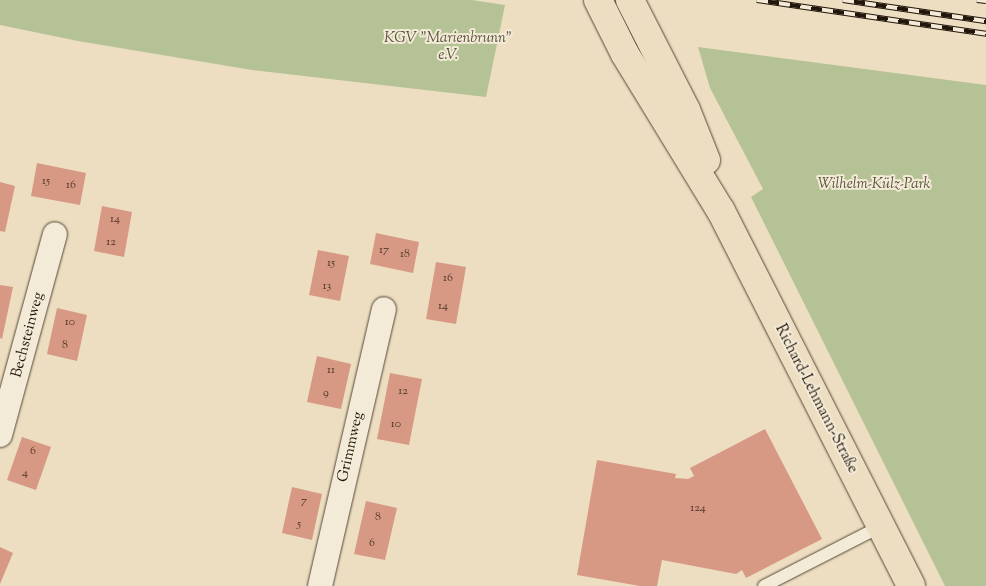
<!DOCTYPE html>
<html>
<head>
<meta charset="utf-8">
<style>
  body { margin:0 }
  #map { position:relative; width:986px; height:586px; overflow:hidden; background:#eddec1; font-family:"Sorts Mill Goudy",serif }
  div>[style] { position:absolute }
  .green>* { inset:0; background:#b5c295 }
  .building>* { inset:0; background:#d79983 }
  .roads { filter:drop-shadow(0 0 1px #554738) drop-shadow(0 0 1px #554738) }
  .service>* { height:12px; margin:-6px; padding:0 6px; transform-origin:6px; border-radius:6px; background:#f3ead7 }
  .minor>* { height:24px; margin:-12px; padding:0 12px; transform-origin:12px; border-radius:12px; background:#f3ead7 }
  .primary>* { height:28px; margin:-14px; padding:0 14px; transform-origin:14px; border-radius:14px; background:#eddec1 }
  .rail>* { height:5.5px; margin-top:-2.75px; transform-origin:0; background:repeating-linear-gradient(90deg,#f3ead7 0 11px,#22150b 0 22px); box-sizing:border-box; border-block:1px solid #22150b }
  span { translate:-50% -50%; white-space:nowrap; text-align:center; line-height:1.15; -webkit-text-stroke:4px #f3ead7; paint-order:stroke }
  .number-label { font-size:12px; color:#4f3629 }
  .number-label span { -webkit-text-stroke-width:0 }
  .park-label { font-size:15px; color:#55523b; font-style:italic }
  .street-label { font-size:15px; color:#22150b }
</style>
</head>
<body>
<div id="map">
  <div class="green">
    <div style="clip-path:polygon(0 0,472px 0,505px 5px,486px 97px,252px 70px,78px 41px,0 25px)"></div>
    <div style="clip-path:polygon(698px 47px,986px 85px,986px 586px,945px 586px,751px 197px,763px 189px,710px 88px)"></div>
  </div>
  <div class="building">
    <div style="clip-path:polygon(37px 163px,86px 173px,80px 205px,31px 196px)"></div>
    <div style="clip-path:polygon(0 182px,15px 186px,5px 232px,0 231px)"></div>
    <div style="clip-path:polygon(102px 206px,132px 212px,124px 257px,94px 251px)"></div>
    <div style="clip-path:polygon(376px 233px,419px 242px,413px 273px,370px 264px)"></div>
    <div style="clip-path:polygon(318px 250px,349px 256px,340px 301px,309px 295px)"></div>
    <div style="clip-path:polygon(436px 262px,466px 267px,456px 324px,426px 319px)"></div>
    <div style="clip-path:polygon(0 285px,13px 287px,2px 339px,0 338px)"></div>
    <div style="clip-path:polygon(57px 308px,87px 315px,77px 361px,47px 354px)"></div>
    <div style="clip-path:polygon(317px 356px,351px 364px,341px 409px,307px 402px)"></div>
    <div style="clip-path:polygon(390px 373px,422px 379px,409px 445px,377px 439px)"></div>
    <div style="clip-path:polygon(765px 429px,822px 539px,746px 578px,742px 570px,736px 574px,662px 560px,657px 586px,640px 586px,577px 575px,597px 460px,676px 474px,675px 478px,688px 479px,694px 476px,690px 468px)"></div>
    <div style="clip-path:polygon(22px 437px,51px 447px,36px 490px,7px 480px)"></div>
    <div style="clip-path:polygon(292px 487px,322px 494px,312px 540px,282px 533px)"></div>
    <div style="clip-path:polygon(366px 501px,397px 508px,385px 560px,354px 554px)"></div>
    <div style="clip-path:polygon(0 547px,13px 553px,0 584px)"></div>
  </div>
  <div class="roads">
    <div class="service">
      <div style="left:764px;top:586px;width:131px;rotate:-27.1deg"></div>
    </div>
    <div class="minor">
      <div style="left:0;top:435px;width:208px;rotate:-74.7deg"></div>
      <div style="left:320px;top:586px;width:284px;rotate:-77deg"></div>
    </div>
    <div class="primary">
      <div style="left:598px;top:0;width:60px;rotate:63.4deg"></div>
      <div style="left:625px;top:54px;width:184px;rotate:58.6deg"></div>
      <div style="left:721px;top:211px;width:420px;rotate:63.1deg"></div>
      <div style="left:630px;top:0;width:123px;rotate:63deg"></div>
      <div style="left:686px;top:110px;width:54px;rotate:68.2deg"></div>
    </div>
  </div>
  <div class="rail">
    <div style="left:757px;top:0;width:232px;rotate:8.4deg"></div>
    <div style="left:843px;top:0;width:145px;rotate:8.4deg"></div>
    <div style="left:977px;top:0;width:9px;rotate:6deg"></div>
  </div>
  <div class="number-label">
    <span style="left:46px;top:182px">15</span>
    <span style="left:71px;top:186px">16</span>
    <span style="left:115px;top:220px">14</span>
    <span style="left:111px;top:243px">12</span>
    <span style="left:384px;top:251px">17</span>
    <span style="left:405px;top:255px">18</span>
    <span style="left:331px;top:264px">15</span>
    <span style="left:448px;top:279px">16</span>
    <span style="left:327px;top:287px">13</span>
    <span style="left:443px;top:307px">14</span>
    <span style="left:70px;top:323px">10</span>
    <span style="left:65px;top:346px">8</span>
    <span style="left:331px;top:371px">11</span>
    <span style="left:403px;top:392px">12</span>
    <span style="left:326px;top:394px">9</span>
    <span style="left:396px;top:425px">10</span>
    <span style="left:33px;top:452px">6</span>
    <span style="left:25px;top:474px">4</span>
    <span style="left:304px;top:502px">7</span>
    <span style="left:698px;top:509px">124</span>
    <span style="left:378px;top:518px">8</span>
    <span style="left:299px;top:525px">5</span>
    <span style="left:372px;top:544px">6</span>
  </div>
  <div class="park-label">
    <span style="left:448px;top:47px">KGV "Marienbrunn"<br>e.V.</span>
    <span style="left:874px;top:185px">Wilhelm-Külz-Park</span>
  </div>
  <div class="street-label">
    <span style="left:28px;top:335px;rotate:-75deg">Bechsteinweg</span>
    <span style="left:816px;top:399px;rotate:63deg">Richard-Lehmann-Straße</span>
    <span style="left:351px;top:447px;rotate:-77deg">Grimmweg</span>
  </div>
</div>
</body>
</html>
